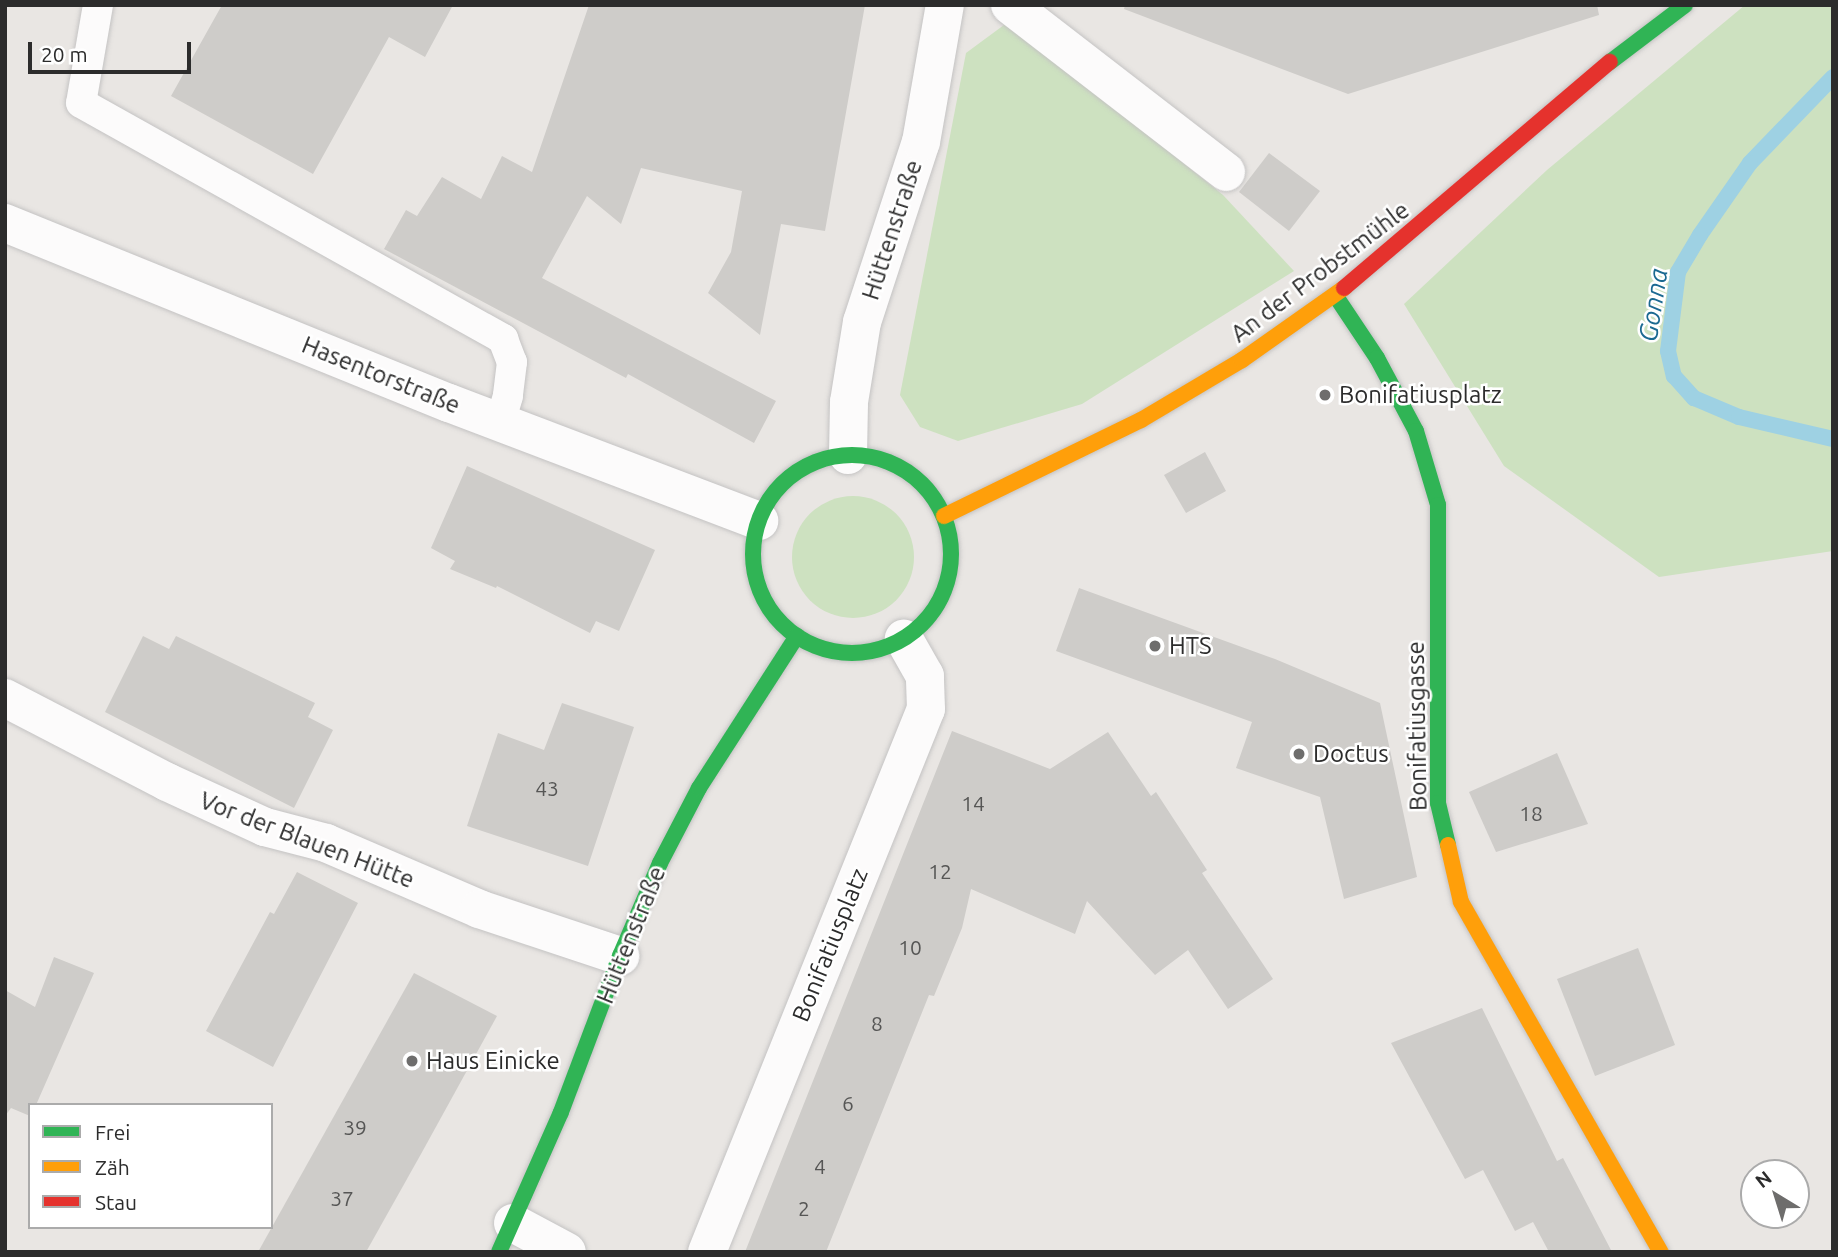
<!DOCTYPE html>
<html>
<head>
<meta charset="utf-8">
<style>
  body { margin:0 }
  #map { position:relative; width:1838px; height:1257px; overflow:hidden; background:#e9e6e3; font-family:Ubuntu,sans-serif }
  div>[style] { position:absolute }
  .green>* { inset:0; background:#cde1c0 }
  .round { border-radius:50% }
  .stream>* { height:16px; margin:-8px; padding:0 8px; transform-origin:8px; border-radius:8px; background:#9ed1e3 }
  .building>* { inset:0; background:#ceccc9 }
  .roads { filter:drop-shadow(0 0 2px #c4c3c3) drop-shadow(0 0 2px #c4c3c3) }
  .lane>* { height:30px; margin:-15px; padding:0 15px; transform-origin:15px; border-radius:15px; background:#fcfbfb }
  .street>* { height:38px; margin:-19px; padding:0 19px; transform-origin:19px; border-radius:19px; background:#fcfbfb }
  .fast>* { height:16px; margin:-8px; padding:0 8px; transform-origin:8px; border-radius:8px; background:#30b455 }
  .fast>.ring { margin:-8px; padding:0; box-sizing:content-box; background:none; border:16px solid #30b455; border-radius:50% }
  .slow>* { height:16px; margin:-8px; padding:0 8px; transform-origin:8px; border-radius:8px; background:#ff9f0a }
  .jam>* { height:16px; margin:-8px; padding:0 8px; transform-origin:8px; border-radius:8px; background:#e5322d }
  .dots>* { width:19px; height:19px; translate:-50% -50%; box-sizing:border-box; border:4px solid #fff; border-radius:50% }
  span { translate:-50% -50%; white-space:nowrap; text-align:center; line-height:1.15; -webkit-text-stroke:5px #fff; paint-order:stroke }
  .number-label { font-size:21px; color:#565655 }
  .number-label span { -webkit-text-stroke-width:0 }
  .street-label { font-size:24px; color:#2c2c2c }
  .poi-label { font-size:24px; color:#2c2c2c }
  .left { translate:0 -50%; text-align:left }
  .water-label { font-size:26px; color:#1b6991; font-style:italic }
  .frame { position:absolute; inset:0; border:7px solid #2c2c2c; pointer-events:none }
  .legend { position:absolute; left:28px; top:1103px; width:245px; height:126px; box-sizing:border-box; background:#fff; border:2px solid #ababab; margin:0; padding:9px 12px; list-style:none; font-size:21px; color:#2c2c2c }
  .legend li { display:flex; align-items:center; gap:14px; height:35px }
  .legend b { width:35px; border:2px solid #ababab }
  .north { position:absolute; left:1740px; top:1159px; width:70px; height:70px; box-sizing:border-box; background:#fff; border:2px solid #ababab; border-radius:50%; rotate:322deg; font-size:19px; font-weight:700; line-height:28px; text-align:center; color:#2c2c2c }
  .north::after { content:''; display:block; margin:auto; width:24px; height:32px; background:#6e6d6c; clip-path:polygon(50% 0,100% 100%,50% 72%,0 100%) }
  .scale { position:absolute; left:28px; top:42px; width:163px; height:32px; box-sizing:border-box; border:4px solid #2c2c2c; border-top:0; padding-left:9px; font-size:21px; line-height:24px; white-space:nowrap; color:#2c2c2c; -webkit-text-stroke:5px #fff; paint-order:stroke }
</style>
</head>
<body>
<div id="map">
  <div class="green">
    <div style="clip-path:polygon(1745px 5px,1833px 5px,1833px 551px,1659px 577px,1504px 466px,1404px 304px,1547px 170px)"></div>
    <div style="clip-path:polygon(1008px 22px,1223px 195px,1294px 271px,1082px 404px,958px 441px,920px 427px,900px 395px,966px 53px)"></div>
    <div class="round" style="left:792px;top:496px;width:122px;height:122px"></div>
  </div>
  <div class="stream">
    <div style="left:1833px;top:77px;width:120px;rotate:134deg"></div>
    <div style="left:1750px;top:163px;width:88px;rotate:124.8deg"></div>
    <div style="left:1700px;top:235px;width:43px;rotate:120.7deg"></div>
    <div style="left:1678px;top:272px;width:80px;rotate:97.2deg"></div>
    <div style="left:1668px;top:351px;width:26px;rotate:77deg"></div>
    <div style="left:1674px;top:376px;width:30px;rotate:48deg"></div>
    <div style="left:1694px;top:398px;width:49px;rotate:22.9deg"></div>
    <div style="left:1739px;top:417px;width:97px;rotate:13.2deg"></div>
  </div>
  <div class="building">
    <div style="clip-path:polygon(222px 5px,453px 5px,425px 57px,389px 37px,313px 174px,171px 96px)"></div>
    <div style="clip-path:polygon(589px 5px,865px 5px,825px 231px,781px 224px,760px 335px,708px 293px,731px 252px,742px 191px,641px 168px,621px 224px,587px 196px,542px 278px,776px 401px,754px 443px,628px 374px,626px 378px,384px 249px,406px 210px,417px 216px,442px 177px,481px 199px,502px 156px,532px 172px)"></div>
    <div style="clip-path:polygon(1125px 5px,1597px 5px,1599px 15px,1348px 94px,1124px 9px)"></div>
    <div style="clip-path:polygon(1269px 153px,1320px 191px,1289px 231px,1239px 192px)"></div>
    <div style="clip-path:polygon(1205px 452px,1226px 491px,1186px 513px,1164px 475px)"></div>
    <div style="clip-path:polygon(467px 466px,655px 550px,619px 631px,596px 621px,590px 633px,497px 586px,496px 588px,450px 569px,455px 561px,431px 548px)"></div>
    <div style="clip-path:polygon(1079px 588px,1275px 659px,1380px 703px,1417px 877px,1344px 899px,1320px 797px,1236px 768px,1252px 722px,1056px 651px)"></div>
    <div style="clip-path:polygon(143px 636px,169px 649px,176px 636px,315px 703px,308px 717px,333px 730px,294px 808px,105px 712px)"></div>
    <div style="clip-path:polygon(562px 703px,634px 727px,588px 866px,467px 826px,498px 733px,544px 750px)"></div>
    <div style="clip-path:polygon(952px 731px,1050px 769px,1108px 732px,1151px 796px,1156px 792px,1207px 870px,1202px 873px,1273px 979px,1228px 1009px,1188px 950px,1155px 975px,1087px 901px,1075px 934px,971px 889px,962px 928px,934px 996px,929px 995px,826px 1252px,745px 1252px)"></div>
    <div style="clip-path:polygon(1557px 753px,1588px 824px,1496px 852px,1469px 792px)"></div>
    <div style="clip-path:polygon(297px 872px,358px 903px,273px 1067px,206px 1031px,270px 912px,274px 914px)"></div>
    <div style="clip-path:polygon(1638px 948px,1675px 1045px,1595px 1076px,1557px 979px)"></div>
    <div style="clip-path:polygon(54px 957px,94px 973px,36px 1105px,30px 1105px,30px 1116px,11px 1108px,5px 1116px,5px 990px,35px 1007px)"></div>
    <div style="clip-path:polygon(414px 973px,497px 1016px,421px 1154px,366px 1252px,258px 1252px)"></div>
    <div style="clip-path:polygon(1482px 1008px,1557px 1161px,1563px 1158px,1612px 1252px,1549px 1252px,1533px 1222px,1515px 1231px,1483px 1170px,1465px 1179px,1391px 1043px)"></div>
  </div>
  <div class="roads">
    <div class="lane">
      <div style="left:98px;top:5px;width:99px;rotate:99.8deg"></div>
      <div style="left:81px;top:103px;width:484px;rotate:29.2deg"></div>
      <div style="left:503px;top:339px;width:25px;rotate:69deg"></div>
      <div style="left:512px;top:362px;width:34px;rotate:97deg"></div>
      <div style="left:508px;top:396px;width:27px;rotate:107deg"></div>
    </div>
    <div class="street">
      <div style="left:1010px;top:5px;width:273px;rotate:37.7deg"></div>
      <div style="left:5px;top:223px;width:479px;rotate:22.1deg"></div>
      <div style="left:449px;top:403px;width:332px;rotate:20.8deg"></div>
      <div style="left:848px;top:455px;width:53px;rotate:-88.9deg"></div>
      <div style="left:849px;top:402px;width:81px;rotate:-80.8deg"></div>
      <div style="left:862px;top:322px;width:189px;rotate:-71.9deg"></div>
      <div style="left:921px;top:142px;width:139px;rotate:-80.1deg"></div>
      <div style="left:5px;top:698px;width:182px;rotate:27.4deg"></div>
      <div style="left:167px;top:782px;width:108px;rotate:24.7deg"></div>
      <div style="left:265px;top:827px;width:63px;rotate:14.7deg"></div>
      <div style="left:326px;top:843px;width:167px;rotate:23.3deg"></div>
      <div style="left:479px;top:909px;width:149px;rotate:18.4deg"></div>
      <div style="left:513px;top:1223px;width:61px;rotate:28.2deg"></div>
      <div style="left:707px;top:1252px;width:585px;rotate:-68.04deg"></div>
      <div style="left:926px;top:709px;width:33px;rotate:-92deg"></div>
      <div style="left:925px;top:676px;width:43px;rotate:-119.6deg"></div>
    </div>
    <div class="fast">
      <div style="left:1610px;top:62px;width:94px;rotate:-37.2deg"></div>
      <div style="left:1335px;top:295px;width:76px;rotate:56.3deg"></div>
      <div style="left:1377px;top:358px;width:83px;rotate:61.9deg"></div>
      <div style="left:1416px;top:431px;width:77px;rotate:73.4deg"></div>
      <div style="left:1438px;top:505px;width:298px;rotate:90deg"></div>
      <div style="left:1438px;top:803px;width:43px;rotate:76.6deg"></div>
      <div class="ring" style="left:753px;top:455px;width:182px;height:182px"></div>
      <div style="left:499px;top:1252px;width:153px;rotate:-66.1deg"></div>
      <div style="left:561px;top:1112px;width:167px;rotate:-69.3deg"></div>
      <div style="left:620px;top:956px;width:101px;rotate:-66.7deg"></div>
      <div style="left:660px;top:863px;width:85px;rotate:-62.5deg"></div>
      <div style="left:699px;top:788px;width:181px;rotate:-57.2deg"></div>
    </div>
    <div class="slow">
      <div style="left:944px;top:516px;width:219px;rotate:-26deg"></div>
      <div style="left:1141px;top:420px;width:117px;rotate:-30.7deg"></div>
      <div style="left:1242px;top:360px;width:125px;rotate:-35.2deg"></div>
      <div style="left:1448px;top:845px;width:58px;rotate:77.2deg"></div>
      <div style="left:1461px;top:902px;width:403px;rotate:60.3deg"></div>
    </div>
    <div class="jam">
      <div style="left:1344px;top:288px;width:349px;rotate:-40.4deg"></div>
    </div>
  </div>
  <div class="dots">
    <div style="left:1325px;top:395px;background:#6e6d6c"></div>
    <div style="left:1155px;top:646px;background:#6e6d6c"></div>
    <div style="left:1299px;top:754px;background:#6e6d6c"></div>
    <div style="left:412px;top:1061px;background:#6e6d6c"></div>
  </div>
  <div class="number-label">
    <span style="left:547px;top:788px">43</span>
    <span style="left:973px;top:803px">14</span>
    <span style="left:1531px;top:813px">18</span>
    <span style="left:940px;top:871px">12</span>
    <span style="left:910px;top:947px">10</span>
    <span style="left:877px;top:1023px">8</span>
    <span style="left:848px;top:1103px">6</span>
    <span style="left:355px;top:1127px">39</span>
    <span style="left:820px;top:1166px">4</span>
    <span style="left:342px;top:1198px">37</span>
    <span style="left:804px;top:1208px">2</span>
  </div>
  <div class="street-label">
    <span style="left:892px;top:230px;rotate:-72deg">Hüttenstraße</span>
    <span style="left:1320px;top:272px;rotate:-37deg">An der Probstmühle</span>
    <span style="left:381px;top:375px;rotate:22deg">Hasentorstraße</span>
    <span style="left:1417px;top:726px;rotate:-91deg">Bonifatiusgasse</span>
    <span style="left:307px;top:840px;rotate:21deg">Vor der Blauen Hütte</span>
    <span style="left:631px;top:935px;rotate:-68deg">Hüttenstraße</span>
    <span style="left:830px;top:945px;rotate:-68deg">Bonifatiusplatz</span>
  </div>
  <div class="poi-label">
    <span class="left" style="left:1339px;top:395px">Bonifatiusplatz</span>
    <span class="left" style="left:1169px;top:646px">HTS</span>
    <span class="left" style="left:1313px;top:754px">Doctus</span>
    <span class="left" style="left:426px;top:1061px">Haus Einicke</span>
  </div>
  <div class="water-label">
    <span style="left:1653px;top:305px;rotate:-81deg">Gonna</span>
  </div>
  <div class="frame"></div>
  <ul class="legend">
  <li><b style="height:9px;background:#30b455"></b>Frei</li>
  <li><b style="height:9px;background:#ff9f0a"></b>Zäh</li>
  <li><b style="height:9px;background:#e5322d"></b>Stau</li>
  </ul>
  <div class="north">N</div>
  <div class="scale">20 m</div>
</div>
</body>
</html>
